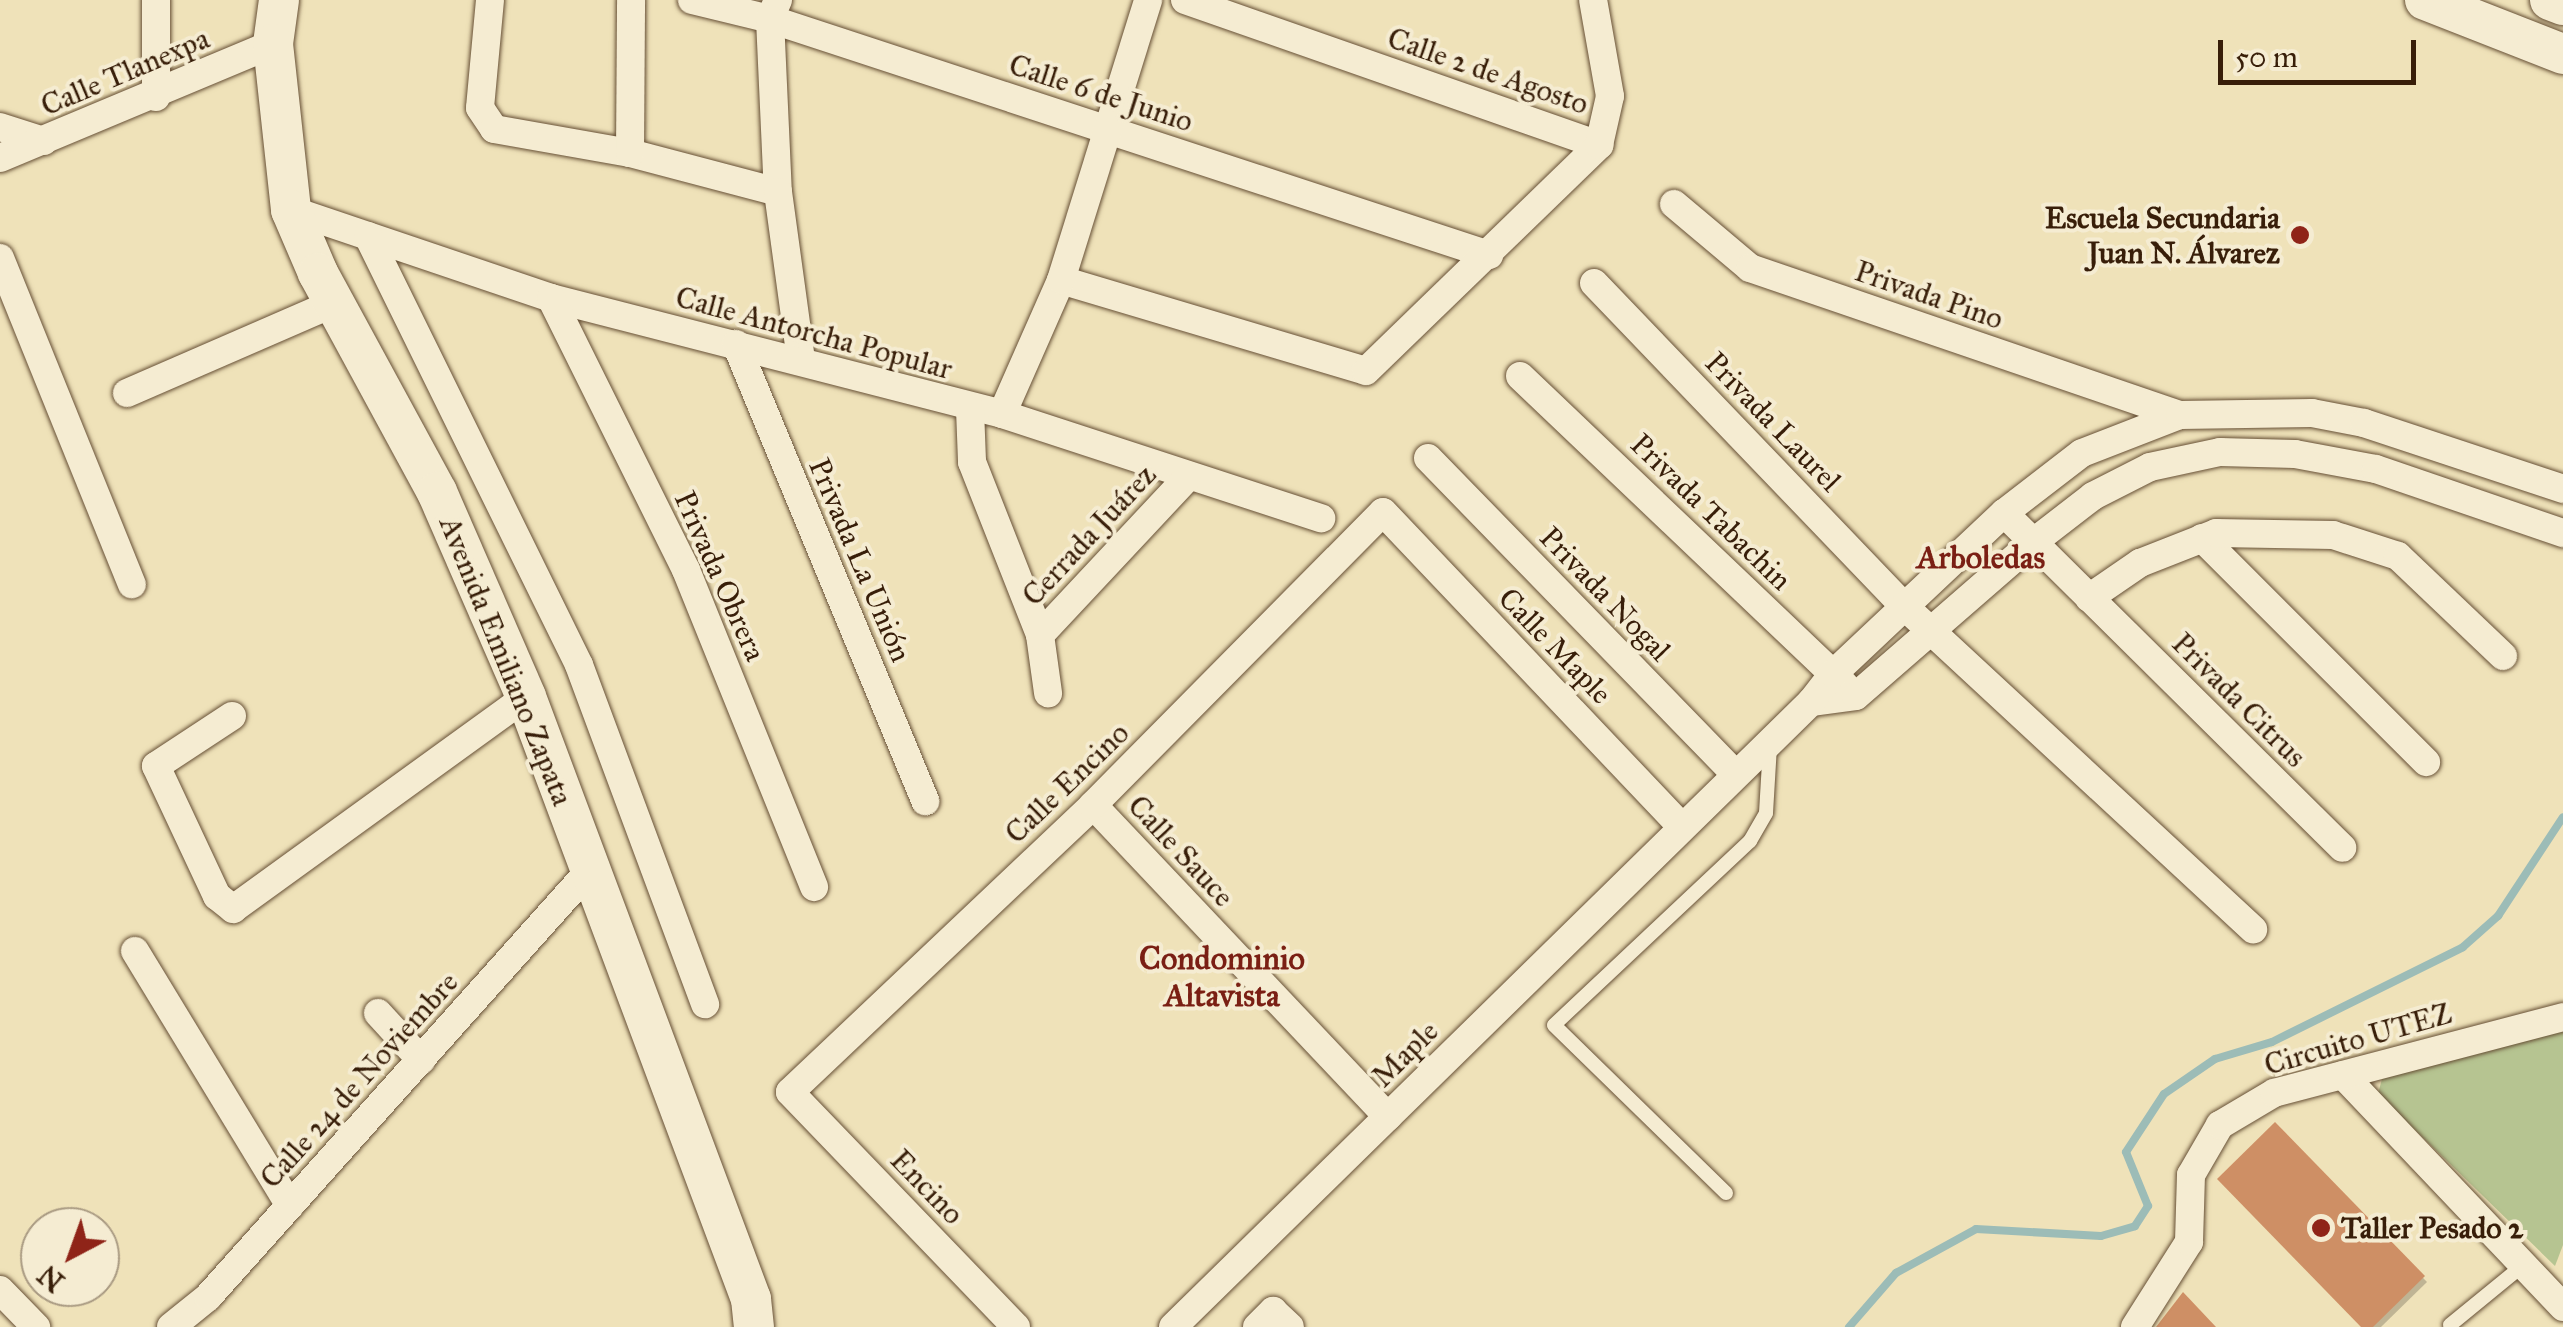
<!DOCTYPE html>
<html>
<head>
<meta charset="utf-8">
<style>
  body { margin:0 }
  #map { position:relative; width:2563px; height:1327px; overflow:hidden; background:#efe2b9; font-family:"IM FELL Great Primer",serif }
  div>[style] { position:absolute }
  .green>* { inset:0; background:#b6c491 }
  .shadow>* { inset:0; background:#0003 }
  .stream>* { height:8px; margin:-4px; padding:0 4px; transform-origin:4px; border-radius:4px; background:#9cbcb7 }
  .building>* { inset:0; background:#ce8f65 }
  .roads { filter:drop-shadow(0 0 2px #664f35) drop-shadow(0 0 2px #664f35) }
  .lane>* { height:14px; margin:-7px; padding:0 7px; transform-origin:7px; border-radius:7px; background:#f5ecd2 }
  .street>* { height:28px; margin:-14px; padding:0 14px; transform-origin:14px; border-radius:14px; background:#f5ecd2 }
  .secondary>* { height:40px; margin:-20px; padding:0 20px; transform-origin:20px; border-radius:20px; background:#f5ecd2 }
  .dots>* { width:28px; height:28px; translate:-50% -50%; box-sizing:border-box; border:5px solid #f5ecd2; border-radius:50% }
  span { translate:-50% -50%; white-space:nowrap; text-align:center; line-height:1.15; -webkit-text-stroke:8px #f5ecd2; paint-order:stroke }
  .street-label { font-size:30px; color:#381e09 }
  .poi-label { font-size:30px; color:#381e09; font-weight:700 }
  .right { translate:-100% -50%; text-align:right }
  .left { translate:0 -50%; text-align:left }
  .neighbourhood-label { font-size:32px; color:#7a1f14; font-weight:700 }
  .north { position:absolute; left:20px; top:1207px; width:100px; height:100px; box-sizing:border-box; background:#f5ecd2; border:2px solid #a99a82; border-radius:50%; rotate:221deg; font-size:28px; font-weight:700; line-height:40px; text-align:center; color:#381e09 }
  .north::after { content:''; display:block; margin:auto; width:35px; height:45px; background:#8f2418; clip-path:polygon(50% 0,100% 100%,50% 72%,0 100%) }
  .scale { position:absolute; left:2218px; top:40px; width:198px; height:45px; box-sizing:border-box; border:5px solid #381e09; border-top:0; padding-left:12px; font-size:30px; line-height:35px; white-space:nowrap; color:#381e09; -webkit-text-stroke:8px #f5ecd2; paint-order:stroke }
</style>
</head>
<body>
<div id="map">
  <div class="green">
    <div style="clip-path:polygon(2563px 1030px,2563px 1245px,2555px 1266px,2378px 1094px,2383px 1075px)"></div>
  </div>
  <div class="shadow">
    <div style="clip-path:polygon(2275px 1126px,2427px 1282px,2381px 1327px,2364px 1327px)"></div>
  </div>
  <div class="stream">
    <div style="left:1849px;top:1327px;width:72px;rotate:-49deg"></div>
    <div style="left:1896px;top:1273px;width:91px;rotate:-28.8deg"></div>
    <div style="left:1976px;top:1229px;width:125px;rotate:3.2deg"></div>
    <div style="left:2101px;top:1236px;width:35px;rotate:-16deg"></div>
    <div style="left:2135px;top:1226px;width:24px;rotate:-57deg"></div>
    <div style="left:2148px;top:1206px;width:58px;rotate:-112.2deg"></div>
    <div style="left:2126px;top:1152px;width:69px;rotate:-56.8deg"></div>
    <div style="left:2164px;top:1094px;width:62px;rotate:-34.5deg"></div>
    <div style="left:2215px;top:1059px;width:59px;rotate:-16.6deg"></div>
    <div style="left:2272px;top:1042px;width:213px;rotate:-26.4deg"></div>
    <div style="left:2463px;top:947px;width:47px;rotate:-41.5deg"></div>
    <div style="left:2498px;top:916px;width:118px;rotate:-56.7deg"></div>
  </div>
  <div class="building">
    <div style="clip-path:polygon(2275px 1122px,2425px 1276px,2373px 1327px,2361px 1327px,2217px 1179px)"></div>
    <div style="clip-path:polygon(2183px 1292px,2216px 1327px,2156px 1327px)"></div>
  </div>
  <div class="roads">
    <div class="lane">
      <div style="left:1726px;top:1193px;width:240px;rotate:-135.7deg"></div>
      <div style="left:1554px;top:1025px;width:269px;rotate:-43.2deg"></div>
      <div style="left:1750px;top:841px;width:32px;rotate:-60deg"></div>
      <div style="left:1766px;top:813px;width:67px;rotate:-86.6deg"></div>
      <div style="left:2450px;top:1325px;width:93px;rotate:-39.3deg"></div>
    </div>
    <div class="street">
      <div style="left:490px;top:0;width:108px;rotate:95.3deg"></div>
      <div style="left:480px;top:108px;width:25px;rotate:56deg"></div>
      <div style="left:494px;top:129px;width:138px;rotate:10deg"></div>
      <div style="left:630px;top:153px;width:153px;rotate:14.8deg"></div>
      <div style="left:692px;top:0;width:80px;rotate:13.7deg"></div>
      <div style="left:770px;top:19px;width:757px;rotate:18.17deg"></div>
      <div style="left:778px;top:0;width:21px;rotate:113deg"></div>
      <div style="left:770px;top:19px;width:173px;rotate:87.4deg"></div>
      <div style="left:778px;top:192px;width:169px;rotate:82.2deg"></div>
      <div style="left:1185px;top:0;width:439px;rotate:19.3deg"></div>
      <div style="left:156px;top:97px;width:97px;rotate:-90deg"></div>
      <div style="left:0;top:127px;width:46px;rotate:17.7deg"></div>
      <div style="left:630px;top:153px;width:153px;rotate:-89.6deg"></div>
      <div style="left:0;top:158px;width:296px;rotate:-22.7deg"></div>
      <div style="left:1674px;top:204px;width:99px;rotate:40.1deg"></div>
      <div style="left:1750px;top:268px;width:454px;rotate:18.9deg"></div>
      <div style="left:291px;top:210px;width:274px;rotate:18.7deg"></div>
      <div style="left:551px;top:298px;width:466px;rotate:14.4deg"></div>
      <div style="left:1002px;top:414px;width:336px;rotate:18.1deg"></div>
      <div style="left:368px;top:236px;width:478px;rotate:63.8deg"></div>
      <div style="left:579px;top:665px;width:362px;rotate:69.6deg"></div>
      <div style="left:0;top:258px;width:352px;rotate:68deg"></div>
      <div style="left:1061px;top:280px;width:318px;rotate:16.6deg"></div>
      <div style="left:1366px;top:371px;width:325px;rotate:-44.1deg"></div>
      <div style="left:1599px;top:145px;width:50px;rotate:-77.3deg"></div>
      <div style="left:1610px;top:96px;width:97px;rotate:-100deg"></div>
      <div style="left:1594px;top:283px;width:448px;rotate:46.2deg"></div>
      <div style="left:1904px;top:606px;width:476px;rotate:42.8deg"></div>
      <div style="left:551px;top:298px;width:304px;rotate:63.6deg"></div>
      <div style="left:686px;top:570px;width:342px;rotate:68deg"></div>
      <div style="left:736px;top:344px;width:495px;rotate:67.5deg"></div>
      <div style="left:1520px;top:376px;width:448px;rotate:43.6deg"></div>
      <div style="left:127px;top:393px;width:226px;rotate:-23.5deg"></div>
      <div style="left:970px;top:409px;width:53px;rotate:87.8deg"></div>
      <div style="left:972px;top:462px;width:186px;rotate:68.5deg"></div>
      <div style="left:1040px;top:635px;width:59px;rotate:82.1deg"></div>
      <div style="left:1002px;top:414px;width:146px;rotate:-66.2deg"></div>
      <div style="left:1061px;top:280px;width:293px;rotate:-72.7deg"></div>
      <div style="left:1428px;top:458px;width:441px;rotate:45.8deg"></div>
      <div style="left:2004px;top:513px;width:476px;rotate:44.7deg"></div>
      <div style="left:2202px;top:538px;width:317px;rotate:45deg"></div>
      <div style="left:2089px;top:598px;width:62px;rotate:-34.5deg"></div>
      <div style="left:2140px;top:563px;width:82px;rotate:-21.5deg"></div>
      <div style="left:2216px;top:533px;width:117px;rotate:1deg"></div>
      <div style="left:2333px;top:535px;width:68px;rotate:17.9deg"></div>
      <div style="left:2398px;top:556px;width:145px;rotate:43.6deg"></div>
      <div style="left:1040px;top:635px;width:214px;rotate:-46.9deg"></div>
      <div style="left:1811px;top:702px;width:45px;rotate:-7.6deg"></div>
      <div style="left:1856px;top:696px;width:232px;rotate:-41deg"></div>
      <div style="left:2031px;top:544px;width:78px;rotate:-37.7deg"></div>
      <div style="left:2093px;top:496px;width:64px;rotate:-27deg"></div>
      <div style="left:2150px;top:467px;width:72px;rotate:-12.1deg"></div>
      <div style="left:2220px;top:452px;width:75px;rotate:1.5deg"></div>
      <div style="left:2295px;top:454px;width:82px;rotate:10.5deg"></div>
      <div style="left:2376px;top:469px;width:198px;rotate:18.9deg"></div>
      <div style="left:232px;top:716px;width:91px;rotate:146.7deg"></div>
      <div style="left:156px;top:766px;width:144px;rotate:64.9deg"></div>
      <div style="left:217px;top:896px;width:21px;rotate:39deg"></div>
      <div style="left:233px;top:909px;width:362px;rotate:-35.9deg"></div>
      <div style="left:1093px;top:805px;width:429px;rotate:46.6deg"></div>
      <div style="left:135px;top:951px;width:298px;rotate:58.7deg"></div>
      <div style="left:378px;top:1013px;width:64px;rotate:47.5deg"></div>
      <div style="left:2343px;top:1075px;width:320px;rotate:46.5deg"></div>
      <div style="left:0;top:1290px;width:52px;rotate:45.8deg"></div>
      <div style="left:171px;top:1327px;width:48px;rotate:-39deg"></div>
      <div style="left:208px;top:1297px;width:572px;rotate:-48.19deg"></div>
      <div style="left:1016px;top:1327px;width:326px;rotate:-133.9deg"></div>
      <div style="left:790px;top:1092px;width:417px;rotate:-43.4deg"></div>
      <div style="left:1093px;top:805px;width:412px;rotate:-45.3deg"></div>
      <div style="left:1383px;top:512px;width:431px;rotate:46.5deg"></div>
      <div style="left:1173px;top:1327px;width:893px;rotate:-44.41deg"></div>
      <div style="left:1811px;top:702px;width:36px;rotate:-52deg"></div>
      <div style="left:1833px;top:674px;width:235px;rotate:-43.3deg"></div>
      <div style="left:2004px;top:513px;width:98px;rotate:-37.6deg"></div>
      <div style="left:2082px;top:453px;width:105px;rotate:-21.2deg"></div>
      <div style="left:2180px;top:415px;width:132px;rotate:-0.9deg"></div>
      <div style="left:2312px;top:413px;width:53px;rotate:10.9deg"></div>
      <div style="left:2364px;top:423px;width:210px;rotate:18.3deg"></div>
      <div style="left:1257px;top:1327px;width:23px;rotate:-45deg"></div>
      <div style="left:1273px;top:1311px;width:23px;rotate:43deg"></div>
      <div style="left:2135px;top:1327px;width:101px;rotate:-57.6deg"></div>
      <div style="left:2189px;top:1242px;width:67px;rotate:-88.3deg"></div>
      <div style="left:2191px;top:1175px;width:58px;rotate:-59.9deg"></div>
      <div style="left:2220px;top:1125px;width:63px;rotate:-30.7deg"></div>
      <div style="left:2274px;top:1093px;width:299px;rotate:-14.7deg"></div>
    </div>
    <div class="secondary">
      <div style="left:279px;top:0;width:44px;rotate:97.8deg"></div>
      <div style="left:273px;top:44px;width:167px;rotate:83.8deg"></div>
      <div style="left:291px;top:210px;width:69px;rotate:66.8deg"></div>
      <div style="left:318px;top:273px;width:249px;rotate:61.5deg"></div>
      <div style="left:437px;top:492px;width:223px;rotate:66.5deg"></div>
      <div style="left:526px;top:697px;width:643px;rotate:69.51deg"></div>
      <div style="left:751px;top:1299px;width:28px;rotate:84deg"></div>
      <div style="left:2425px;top:0;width:148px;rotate:21.4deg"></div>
      <div style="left:2550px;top:0;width:14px;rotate:21deg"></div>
    </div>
  </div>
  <div class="dots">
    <div style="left:2300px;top:235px;background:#8f2418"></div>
    <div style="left:2321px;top:1228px;background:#8f2418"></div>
  </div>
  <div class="street-label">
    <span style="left:1488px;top:71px;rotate:19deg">Calle 2 de Agosto</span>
    <span style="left:125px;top:72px;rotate:-23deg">Calle Tlanexpa</span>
    <span style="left:1101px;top:93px;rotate:18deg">Calle 6 de Junio</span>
    <span style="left:1929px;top:295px;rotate:19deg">Privada Pino</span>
    <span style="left:814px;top:333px;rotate:15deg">Calle Antorcha Popular</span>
    <span style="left:1773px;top:422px;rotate:46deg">Privada Laurel</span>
    <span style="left:1711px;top:512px;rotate:44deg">Privada Tabachin</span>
    <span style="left:1089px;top:535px;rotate:-47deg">Cerrada Juárez</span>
    <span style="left:860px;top:560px;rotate:67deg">Privada La Unión</span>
    <span style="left:720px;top:576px;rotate:66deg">Privada Obrera</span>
    <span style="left:1605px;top:594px;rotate:46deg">Privada Nogal</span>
    <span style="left:1555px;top:646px;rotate:46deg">Calle Maple</span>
    <span style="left:506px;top:661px;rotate:68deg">Avenida Emiliano Zapata</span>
    <span style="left:2239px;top:700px;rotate:45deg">Privada Citrus</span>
    <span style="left:1067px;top:783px;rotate:-44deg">Calle Encino</span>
    <span style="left:1181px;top:851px;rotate:47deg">Calle Sauce</span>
    <span style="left:2358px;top:1039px;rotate:-16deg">Circuito UTEZ</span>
    <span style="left:1405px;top:1054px;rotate:-45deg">Maple</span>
    <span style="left:359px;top:1080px;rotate:-48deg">Calle 24 de Noviembre</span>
    <span style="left:927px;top:1187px;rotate:46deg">Encino</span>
  </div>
  <div class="poi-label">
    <span class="right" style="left:2280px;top:235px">Escuela Secundaria<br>Juan N. Álvarez</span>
    <span class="left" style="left:2341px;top:1228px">Taller Pesado 2</span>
  </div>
  <div class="neighbourhood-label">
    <span style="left:1981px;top:558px">Arboledas</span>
    <span style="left:1222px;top:978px">Condominio<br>Altavista</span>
  </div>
  <div class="north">N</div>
  <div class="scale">50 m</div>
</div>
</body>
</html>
